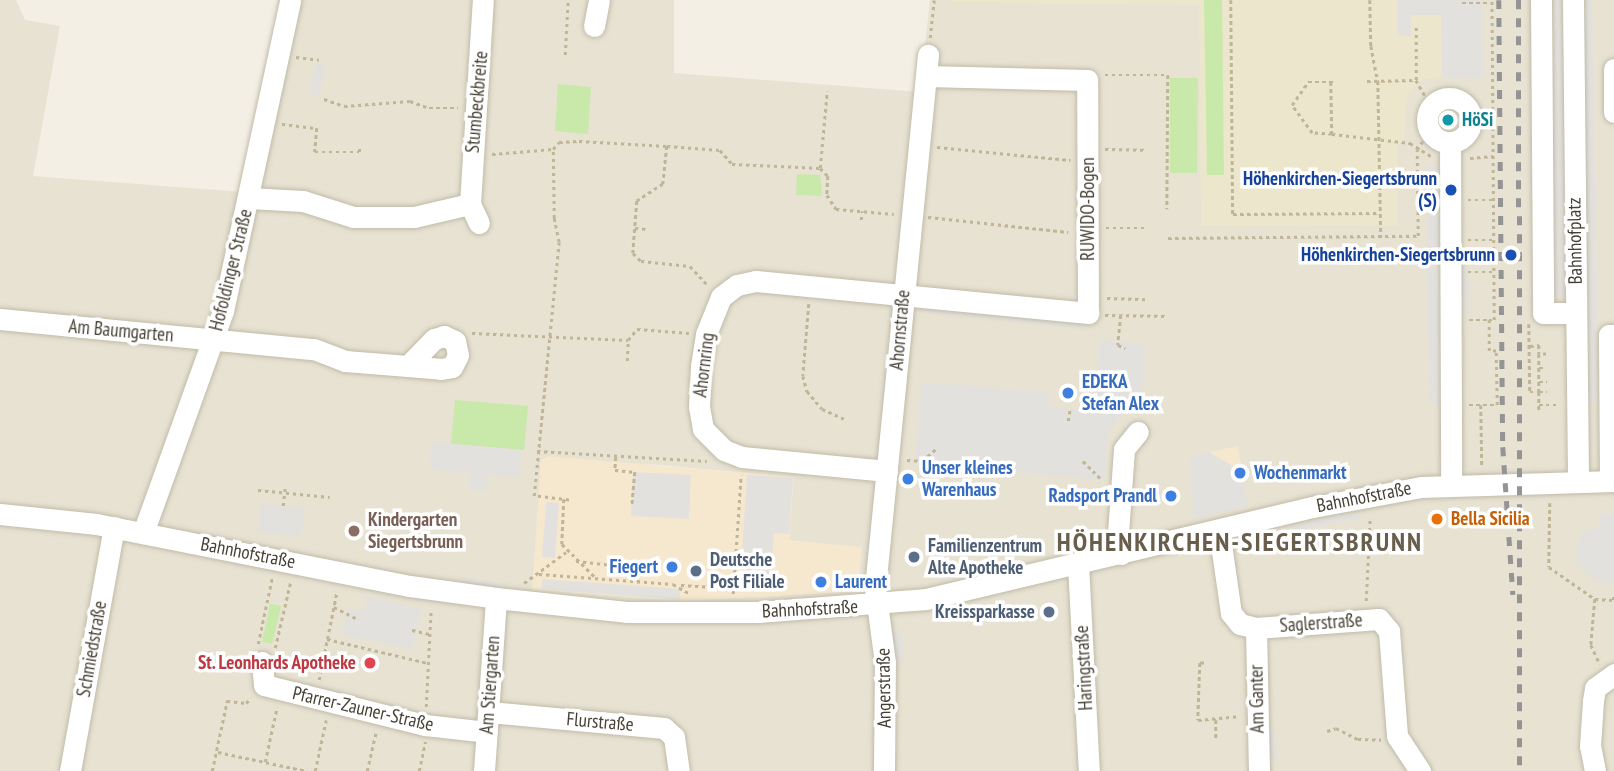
<!DOCTYPE html>
<html>
<head>
<meta charset="utf-8">
<style>
  body { margin:0 }
  #map { position:relative; width:1614px; height:771px; overflow:hidden; background:#f3efe4; font-family:"PT Sans Narrow",sans-serif }
  div>[style] { position:absolute }
  .residential>* { inset:0; background:#e7e2d2 }
  .commercial>* { inset:0; background:#f6e8ce }
  .education>* { inset:0; background:#ece6cd }
  .green>* { inset:0; background:#c9e9ab }
  .parking>* { inset:0; background:#e3e1dd }
  .path>* { height:2.5px; margin-top:-1.25px; transform-origin:0; background:repeating-linear-gradient(90deg,#c0b597 0 3.5px,transparent 0 7px) }
  .roads { filter:drop-shadow(0 0 2px #c1bba9) drop-shadow(0 0 2px #c1bba9) }
  .minor>* { height:21px; margin:-10.5px; padding:0 10.5px; transform-origin:10.5px; border-radius:10.5px; background:#fff }
  .minor>.ring { margin:-10.5px; padding:0; box-sizing:content-box; background:none; border:21px solid #fff; border-radius:50% }
  .rail>* { height:4.5px; margin-top:-2.25px; transform-origin:0; background:repeating-linear-gradient(90deg,#949494 0 9px,transparent 0 18px) }
  .dots>* { width:19px; height:19px; translate:-50% -50%; box-sizing:border-box; border:4px solid #fff; border-radius:50% }
  span { translate:-50% -50%; white-space:nowrap; text-align:center; line-height:1.15; -webkit-text-stroke:7px #fff; paint-order:stroke }
  .street-label { font-size:19px; color:#453f34 }
  .culture-label { font-size:19px; color:#0d838f; font-weight:700 }
  .left { translate:0 -50%; text-align:left }
  .transit-label { font-size:19px; color:#164399; font-weight:700 }
  .right { translate:-100% -50%; text-align:right }
  .shop-label { font-size:19px; color:#366cbe; font-weight:700 }
  .food-label { font-size:19px; color:#c56008; font-weight:700 }
  .education-label { font-size:19px; color:#785e54; font-weight:700 }
  .service-label { font-size:19px; color:#4e5e75; font-weight:700 }
  .health-label { font-size:19px; color:#be3a42; font-weight:700 }
  .district-label { font-size:26px; color:#685e4b; font-weight:700; letter-spacing:2px }
</style>
</head>
<body>
<div id="map">
  <div class="residential">
    <div style="clip-path:polygon(evenodd,0 0,16px 0,25px 20px,60px 26px,33px 176px,243px 192px,297px 0,674px 0,674px 73px,920px 92px,930px 0,1614px 0,1614px 771px,0 771px,0 0,649px 464px,793px 477px,789px 540px,858px 591px,681px 601px,532px 589px,649px 464px)"></div>
  </div>
  <div class="commercial">
    <div style="clip-path:polygon(1238px 446px,1244px 483px,1229px 464px,1209px 452px)"></div>
    <div style="clip-path:polygon(547px 456px,794px 477px,789px 540px,862px 547px,858px 591px,681px 601px,532px 589px,541px 460px)"></div>
  </div>
  <div class="education">
    <div style="clip-path:polygon(953px 0,1441px 0,1442px 78px,1423px 79px,1407px 95px,1403px 144px,1397px 145px,1398px 225px,1201px 227px,1199px 5px,953px 3px)"></div>
  </div>
  <div class="green">
    <div style="clip-path:polygon(1204px 0,1222px 0,1224px 175px,1207px 175px)"></div>
    <div style="clip-path:polygon(1170px 78px,1198px 78px,1197px 173px,1170px 173px)"></div>
    <div style="clip-path:polygon(558px 84px,591px 87px,588px 134px,555px 131px)"></div>
    <div style="clip-path:polygon(797px 174px,820px 175px,822px 196px,796px 195px)"></div>
    <div style="clip-path:polygon(455px 400px,528px 406px,524px 450px,451px 444px)"></div>
    <div style="clip-path:polygon(270px 604px,281px 606px,272px 644px,262px 642px)"></div>
  </div>
  <div class="parking">
    <div style="clip-path:polygon(1397px 0,1482px 0,1483px 78px,1442px 78px,1441px 15px,1411px 15px,1411px 36px,1397px 36px)"></div>
    <div style="clip-path:polygon(1543px 0,1592px 0,1599px 403px,1583px 403px,1581px 296px,1548px 296px)"></div>
    <div style="clip-path:polygon(316px 64px,326px 66px,319px 95px,309px 93px)"></div>
    <div style="clip-path:polygon(1426px 165px,1440px 165px,1442px 403px,1429px 403px)"></div>
    <div style="clip-path:polygon(1457px 267px,1469px 267px,1469px 315px,1458px 315px)"></div>
    <div style="clip-path:polygon(923px 299px,1088px 316px,1086px 329px,922px 312px)"></div>
    <div style="clip-path:polygon(1100px 340px,1146px 344px,1140px 408px,1127px 407px,1109px 430px,1104px 480px,915px 463px,922px 382px,1050px 393px,1049px 407px,1094px 411px)"></div>
    <div style="clip-path:polygon(431px 442px,521px 450px,519px 477px,488px 474px,486px 492px,469px 490px,470px 473px,429px 469px)"></div>
    <div style="clip-path:polygon(1209px 452px,1229px 464px,1244px 483px,1248px 506px,1194px 519px,1190px 456px)"></div>
    <div style="clip-path:polygon(633px 472px,691px 475px,689px 519px,631px 516px)"></div>
    <div style="clip-path:polygon(747px 475px,793px 478px,789px 534px,774px 533px,770px 584px,740px 582px)"></div>
    <div style="clip-path:polygon(546px 502px,559px 503px,555px 558px,542px 557px)"></div>
    <div style="clip-path:polygon(261px 504px,304px 509px,301px 536px,258px 532px)"></div>
    <div style="clip-path:polygon(1358px 512px,1359px 519px,1293px 531px,1292px 524px)"></div>
    <div style="clip-path:polygon(1600px 514px,1614px 514px,1614px 583px,1598px 582px,1575px 561px,1580px 535px,1600px 525px)"></div>
    <div style="clip-path:polygon(462px 578px,507px 584px,506px 589px,461px 584px)"></div>
    <div style="clip-path:polygon(542px 579px,680px 589px,680px 600px,541px 589px)"></div>
    <div style="clip-path:polygon(367px 597px,421px 609px,412px 649px,341px 634px,347px 608px,364px 611px)"></div>
    <div style="clip-path:polygon(902px 631px,904px 662px,891px 663px,889px 632px)"></div>
    <div style="clip-path:polygon(1274px 727px,1279px 758px,1269px 759px,1265px 728px)"></div>
  </div>
  <div class="path">
    <div style="left:1231px;top:0;width:214px;rotate:89.5deg"></div>
    <div style="left:1233px;top:214px;width:147px;rotate:-0.4deg"></div>
    <div style="left:1370px;top:0;width:46px;rotate:88.8deg"></div>
    <div style="left:1371px;top:46px;width:36px;rotate:79deg"></div>
    <div style="left:1378px;top:81px;width:156px;rotate:88.9deg"></div>
    <div style="left:1462px;top:3px;width:28px"></div>
    <div style="left:930px;top:38px;width:38px;rotate:-84deg"></div>
    <div style="left:565px;top:55px;width:55px;rotate:-86.9deg"></div>
    <div style="left:296px;top:57px;width:23px;rotate:7deg"></div>
    <div style="left:1105px;top:75px;width:63px"></div>
    <div style="left:1168px;top:75px;width:134px;rotate:90.4deg"></div>
    <div style="left:1416px;top:80px;width:30px;rotate:60deg"></div>
    <div style="left:1367px;top:81px;width:49px;rotate:-1.2deg"></div>
    <div style="left:1416px;top:80px;width:55px;rotate:-90deg"></div>
    <div style="left:1331px;top:82px;width:52px;rotate:88.9deg"></div>
    <div style="left:1332px;top:134px;width:20px;rotate:-177deg"></div>
    <div style="left:1312px;top:133px;width:34px;rotate:-126deg"></div>
    <div style="left:1292px;top:105px;width:28px;rotate:-55deg"></div>
    <div style="left:1308px;top:82px;width:26px"></div>
    <div style="left:324px;top:99px;width:21px;rotate:19deg"></div>
    <div style="left:344px;top:106px;width:66px;rotate:-4.3deg"></div>
    <div style="left:410px;top:101px;width:20px;rotate:20deg"></div>
    <div style="left:429px;top:108px;width:29px"></div>
    <div style="left:282px;top:124px;width:35px;rotate:7deg"></div>
    <div style="left:317px;top:128px;width:24px;rotate:95deg"></div>
    <div style="left:315px;top:152px;width:44px"></div>
    <div style="left:359px;top:152px;width:6px;rotate:-81deg"></div>
    <div style="left:1332px;top:134px;width:79px;rotate:6.6deg"></div>
    <div style="left:1410px;top:143px;width:26px;rotate:32deg"></div>
    <div style="left:667px;top:146px;width:38px;rotate:96deg"></div>
    <div style="left:663px;top:184px;width:31px;rotate:147deg"></div>
    <div style="left:637px;top:201px;width:52px;rotate:94.4deg"></div>
    <div style="left:633px;top:253px;width:11px;rotate:45deg"></div>
    <div style="left:641px;top:261px;width:49px;rotate:5.8deg"></div>
    <div style="left:690px;top:266px;width:25px;rotate:47deg"></div>
    <div style="left:937px;top:147px;width:134px;rotate:5.6deg"></div>
    <div style="left:1105px;top:149px;width:39px;rotate:1deg"></div>
    <div style="left:492px;top:154px;width:61px;rotate:-4.7deg"></div>
    <div style="left:1470px;top:158px;width:23px;rotate:-5deg"></div>
    <div style="left:820px;top:168px;width:11px;rotate:45deg"></div>
    <div style="left:828px;top:176px;width:19px;rotate:93deg"></div>
    <div style="left:827px;top:195px;width:17px;rotate:57deg"></div>
    <div style="left:836px;top:209px;width:58px;rotate:4.9deg"></div>
    <div style="left:1468px;top:200px;width:25px"></div>
    <div style="left:928px;top:217px;width:141px;rotate:6.1deg"></div>
    <div style="left:861px;top:220px;width:9px;rotate:-84deg"></div>
    <div style="left:635px;top:228px;width:11px;rotate:5deg"></div>
    <div style="left:1106px;top:228px;width:39px"></div>
    <div style="left:1168px;top:238px;width:250px;rotate:-0.5deg"></div>
    <div style="left:1418px;top:236px;width:86px;rotate:-90.7deg"></div>
    <div style="left:1417px;top:150px;width:22px;rotate:-58deg"></div>
    <div style="left:1468px;top:240px;width:25px"></div>
    <div style="left:1468px;top:272px;width:25px"></div>
    <div style="left:1107px;top:298px;width:38px;rotate:2deg"></div>
    <div style="left:809px;top:304px;width:72px;rotate:94.8deg"></div>
    <div style="left:803px;top:376px;width:16px;rotate:75deg"></div>
    <div style="left:807px;top:391px;width:23px;rotate:50deg"></div>
    <div style="left:822px;top:409px;width:24px;rotate:24deg"></div>
    <div style="left:1105px;top:315px;width:63px;rotate:0.9deg"></div>
    <div style="left:1121px;top:315px;width:30px;rotate:96deg"></div>
    <div style="left:1118px;top:345px;width:8px;rotate:23deg"></div>
    <div style="left:1469px;top:320px;width:20px"></div>
    <div style="left:1529px;top:324px;width:68px;rotate:89.2deg"></div>
    <div style="left:1530px;top:392px;width:9px"></div>
    <div style="left:1539px;top:392px;width:18px;rotate:90deg"></div>
    <div style="left:472px;top:333px;width:156px;rotate:2.6deg"></div>
    <div style="left:628px;top:340px;width:14px;rotate:-51deg"></div>
    <div style="left:637px;top:329px;width:52px;rotate:4.4deg"></div>
    <div style="left:1530px;top:346px;width:9px;rotate:-6deg"></div>
    <div style="left:1539px;top:345px;width:9px;rotate:90deg"></div>
    <div style="left:1546px;top:354px;width:7px;rotate:180deg"></div>
    <div style="left:1539px;top:354px;width:38px;rotate:90deg"></div>
    <div style="left:1539px;top:392px;width:8px"></div>
    <div style="left:627px;top:361px;width:21px;rotate:-87deg"></div>
    <div style="left:1539px;top:368px;width:7px"></div>
    <div style="left:1539px;top:382px;width:8px"></div>
    <div style="left:1469px;top:405px;width:28px"></div>
    <div style="left:1497px;top:405px;width:54px;rotate:-91.1deg"></div>
    <div style="left:1496px;top:351px;width:7px;rotate:180deg"></div>
    <div style="left:1489px;top:351px;width:31px;rotate:-90deg"></div>
    <div style="left:1489px;top:320px;width:5px"></div>
    <div style="left:1494px;top:320px;width:320px;rotate:-90.4deg"></div>
    <div style="left:1481px;top:405px;width:61px;rotate:89.1deg"></div>
    <div style="left:1539px;top:405px;width:20px"></div>
    <div style="left:1068px;top:421px;width:12px;rotate:-81deg"></div>
    <div style="left:537px;top:451px;width:170px;rotate:3.4deg"></div>
    <div style="left:616px;top:457px;width:13px;rotate:94deg"></div>
    <div style="left:615px;top:470px;width:20px;rotate:6deg"></div>
    <div style="left:635px;top:472px;width:32px;rotate:95deg"></div>
    <div style="left:907px;top:460px;width:15px;rotate:4deg"></div>
    <div style="left:922px;top:461px;width:20px;rotate:-41deg"></div>
    <div style="left:1083px;top:461px;width:27px;rotate:45deg"></div>
    <div style="left:258px;top:490px;width:72px;rotate:5.6deg"></div>
    <div style="left:564px;top:499px;width:45px;rotate:92.5deg"></div>
    <div style="left:562px;top:544px;width:49px;rotate:45deg"></div>
    <div style="left:569px;top:500px;width:35px;rotate:-173deg"></div>
    <div style="left:534px;top:496px;width:255px;rotate:-84.4deg"></div>
    <div style="left:559px;top:242px;width:25px;rotate:-102deg"></div>
    <div style="left:554px;top:218px;width:69px;rotate:-90.8deg"></div>
    <div style="left:553px;top:149px;width:9px;rotate:-49deg"></div>
    <div style="left:559px;top:142px;width:20px;rotate:-3deg"></div>
    <div style="left:579px;top:141px;width:88px;rotate:3.3deg"></div>
    <div style="left:667px;top:146px;width:53px;rotate:4.3deg"></div>
    <div style="left:720px;top:150px;width:18px;rotate:49deg"></div>
    <div style="left:732px;top:164px;width:88px;rotate:2.6deg"></div>
    <div style="left:820px;top:168px;width:77px;rotate:-84.8deg"></div>
    <div style="left:1550px;top:503px;width:64px;rotate:90.9deg"></div>
    <div style="left:1549px;top:567px;width:56px;rotate:34.8deg"></div>
    <div style="left:1595px;top:599px;width:18px;rotate:3deg"></div>
    <div style="left:1613px;top:600px;width:7px;rotate:-82deg"></div>
    <div style="left:283px;top:506px;width:18px;rotate:-84deg"></div>
    <div style="left:576px;top:561px;width:56px;rotate:6.1deg"></div>
    <div style="left:632px;top:567px;width:17px;rotate:65deg"></div>
    <div style="left:539px;top:574px;width:134px;rotate:4.3deg"></div>
    <div style="left:673px;top:584px;width:20px;rotate:30deg"></div>
    <div style="left:524px;top:583px;width:52px;rotate:-36.4deg"></div>
    <div style="left:681px;top:585px;width:79px;rotate:3.6deg"></div>
    <div style="left:733px;top:594px;width:119px;rotate:-86.2deg"></div>
    <div style="left:1595px;top:599px;width:46px;rotate:95deg"></div>
    <div style="left:1591px;top:645px;width:21px;rotate:65deg"></div>
    <div style="left:1366px;top:601px;width:84px;rotate:-87.3deg"></div>
    <div style="left:334px;top:607px;width:25px;rotate:27deg"></div>
    <div style="left:412px;top:630px;width:18px;rotate:13deg"></div>
    <div style="left:327px;top:639px;width:104px;rotate:13.4deg"></div>
    <div style="left:258px;top:644px;width:67px;rotate:-78deg"></div>
    <div style="left:275px;top:648px;width:70px;rotate:-76.8deg"></div>
    <div style="left:1204px;top:663px;width:4px;rotate:180deg"></div>
    <div style="left:1200px;top:663px;width:57px;rotate:92deg"></div>
    <div style="left:1198px;top:720px;width:42px;rotate:-5.4deg"></div>
    <div style="left:319px;top:680px;width:91px;rotate:-78.6deg"></div>
    <div style="left:426px;top:707px;width:98px;rotate:-87.1deg"></div>
    <div style="left:1216px;top:720px;width:19px;rotate:90deg"></div>
    <div style="left:1327px;top:731px;width:9px;rotate:-18deg"></div>
    <div style="left:1336px;top:728px;width:25px;rotate:27deg"></div>
    <div style="left:1358px;top:739px;width:23px;rotate:2deg"></div>
    <div style="left:218px;top:752px;width:91px;rotate:12.1deg"></div>
    <div style="left:265px;top:762px;width:56px;rotate:-77.7deg"></div>
    <div style="left:212px;top:771px;width:72px;rotate:-77.9deg"></div>
    <div style="left:227px;top:701px;width:19px;rotate:6deg"></div>
    <div style="left:246px;top:703px;width:7px;rotate:-45deg"></div>
    <div style="left:315px;top:771px;width:52px;rotate:-77.8deg"></div>
    <div style="left:367px;top:771px;width:40px;rotate:-77deg"></div>
    <div style="left:419px;top:771px;width:30px;rotate:-78deg"></div>
  </div>
  <div class="roads">
    <div class="minor">
      <div style="left:1541px;top:0;width:313px;rotate:89.6deg"></div>
      <div style="left:1543px;top:313px;width:33px"></div>
      <div style="left:1573px;top:0;width:482px;rotate:89.4deg"></div>
      <div style="left:594px;top:26px;width:26px;rotate:-79deg"></div>
      <div style="left:1614px;top:69px;width:43px;rotate:90deg"></div>
      <div class="ring" style="left:1427px;top:98px;width:23px;height:23px"></div>
      <div style="left:1450px;top:143px;width:341px;rotate:89.8deg"></div>
      <div style="left:249px;top:198px;width:54px;rotate:3.2deg"></div>
      <div style="left:303px;top:201px;width:52px;rotate:17.7deg"></div>
      <div style="left:353px;top:217px;width:61px"></div>
      <div style="left:414px;top:217px;width:57px;rotate:-13.1deg"></div>
      <div style="left:470px;top:204px;width:204px;rotate:-86.4deg"></div>
      <div style="left:470px;top:204px;width:21px;rotate:65deg"></div>
      <div style="left:0;top:319px;width:315px;rotate:5.5deg"></div>
      <div style="left:314px;top:349px;width:33px;rotate:21deg"></div>
      <div style="left:345px;top:361px;width:63px;rotate:4.5deg"></div>
      <div style="left:408px;top:366px;width:33px;rotate:5deg"></div>
      <div style="left:441px;top:369px;width:11px;rotate:-10deg"></div>
      <div style="left:452px;top:367px;width:13px;rotate:-63deg"></div>
      <div style="left:458px;top:355px;width:14px;rotate:-102deg"></div>
      <div style="left:455px;top:341px;width:12px;rotate:-156deg"></div>
      <div style="left:444px;top:336px;width:10px;rotate:163deg"></div>
      <div style="left:434px;top:339px;width:37px;rotate:134deg"></div>
      <div style="left:887px;top:471px;width:146px;rotate:-174.5deg"></div>
      <div style="left:742px;top:457px;width:19px;rotate:-159deg"></div>
      <div style="left:724px;top:450px;width:30px;rotate:-135deg"></div>
      <div style="left:703px;top:429px;width:22px;rotate:-100deg"></div>
      <div style="left:699px;top:407px;width:41px;rotate:-87.2deg"></div>
      <div style="left:701px;top:366px;width:32px;rotate:-81deg"></div>
      <div style="left:706px;top:334px;width:40px;rotate:-68deg"></div>
      <div style="left:721px;top:297px;width:20px;rotate:-37deg"></div>
      <div style="left:737px;top:285px;width:19px;rotate:-12deg"></div>
      <div style="left:756px;top:281px;width:334px;rotate:5.5deg"></div>
      <div style="left:1088px;top:313px;width:233px;rotate:-90.2deg"></div>
      <div style="left:1087px;top:80px;width:161px;rotate:-178.6deg"></div>
      <div style="left:1610px;top:481px;width:146px;rotate:-90.4deg"></div>
      <div style="left:1609px;top:335px;width:5px"></div>
      <div style="left:0;top:514px;width:97px;rotate:5.9deg"></div>
      <div style="left:96px;top:524px;width:320px;rotate:11.2deg"></div>
      <div style="left:410px;top:586px;width:87px;rotate:7.9deg"></div>
      <div style="left:496px;top:598px;width:131px;rotate:6.1deg"></div>
      <div style="left:626px;top:612px;width:132px"></div>
      <div style="left:758px;top:612px;width:169px;rotate:-4.4deg"></div>
      <div style="left:926px;top:599px;width:398px;rotate:-13.4deg"></div>
      <div style="left:1313px;top:507px;width:110px;rotate:-10.5deg"></div>
      <div style="left:1421px;top:487px;width:193px;rotate:-1.8deg"></div>
      <div style="left:1219px;top:530px;width:84px;rotate:81.8deg"></div>
      <div style="left:1231px;top:613px;width:14px;rotate:51deg"></div>
      <div style="left:1240px;top:624px;width:16px;rotate:14deg"></div>
      <div style="left:1256px;top:628px;width:123px;rotate:-4.2deg"></div>
      <div style="left:1379px;top:619px;width:16px;rotate:50deg"></div>
      <div style="left:1389px;top:631px;width:105px;rotate:85.6deg"></div>
      <div style="left:1397px;top:736px;width:42px;rotate:56.7deg"></div>
      <div style="left:143px;top:533px;width:236px;rotate:-70.2deg"></div>
      <div style="left:223px;top:311px;width:318px;rotate:-77.8deg"></div>
      <div style="left:1121px;top:554px;width:21px;rotate:-98deg"></div>
      <div style="left:1118px;top:533px;width:84px;rotate:-85.9deg"></div>
      <div style="left:1124px;top:449px;width:22px;rotate:-51deg"></div>
      <div style="left:1078px;top:564px;width:207px;rotate:87deg"></div>
      <div style="left:1256px;top:628px;width:143px;rotate:88.8deg"></div>
      <div style="left:262px;top:662px;width:23px;rotate:85deg"></div>
      <div style="left:264px;top:685px;width:166px;rotate:14deg"></div>
      <div style="left:425px;top:725px;width:62px;rotate:6.4deg"></div>
      <div style="left:489px;top:712px;width:176px;rotate:5.2deg"></div>
      <div style="left:664px;top:728px;width:13px;rotate:42deg"></div>
      <div style="left:674px;top:737px;width:34px;rotate:82deg"></div>
      <div style="left:70px;top:771px;width:248px;rotate:-79.8deg"></div>
      <div style="left:484px;top:771px;width:173px;rotate:-86deg"></div>
      <div style="left:884px;top:771px;width:108px;rotate:-89.5deg"></div>
      <div style="left:885px;top:663px;width:76px;rotate:-97.6deg"></div>
      <div style="left:875px;top:588px;width:536px;rotate:-84.32deg"></div>
      <div style="left:1595px;top:771px;width:25px;rotate:-101deg"></div>
      <div style="left:1590px;top:746px;width:45px;rotate:-86.2deg"></div>
      <div style="left:1593px;top:701px;width:13px;rotate:-81deg"></div>
      <div style="left:1595px;top:688px;width:24px;rotate:-36deg"></div>
    </div>
  </div>
  <div class="rail">
    <div style="left:1499px;top:0;width:447px;rotate:89.5deg"></div>
    <div style="left:1503px;top:447px;width:148px;rotate:86.1deg"></div>
    <div style="left:1519px;top:0;width:771px;rotate:89.93deg"></div>
  </div>
  <div class="dots">
    <div style="left:1448px;top:120px;background:#0f9aa8"></div>
    <div style="left:1451px;top:190px;background:#1a4fb4"></div>
    <div style="left:1511px;top:255px;background:#1a4fb4"></div>
    <div style="left:1068px;top:393px;background:#3f7fe0"></div>
    <div style="left:1240px;top:473px;background:#3f7fe0"></div>
    <div style="left:908px;top:479px;background:#3f7fe0"></div>
    <div style="left:1171px;top:496px;background:#3f7fe0"></div>
    <div style="left:1437px;top:519px;background:#e8710a"></div>
    <div style="left:354px;top:531px;background:#8d6e63"></div>
    <div style="left:914px;top:557px;background:#5c6f8a"></div>
    <div style="left:672px;top:567px;background:#3f7fe0"></div>
    <div style="left:696px;top:571px;background:#5c6f8a"></div>
    <div style="left:821px;top:582px;background:#3f7fe0"></div>
    <div style="left:1049px;top:612px;background:#5c6f8a"></div>
    <div style="left:370px;top:663px;background:#e0444e"></div>
  </div>
  <div class="street-label">
    <span style="left:477px;top:102px;rotate:-85deg">Stumbeckbreite</span>
    <span style="left:1088px;top:209px;rotate:-90deg">RUWIDO-Bogen</span>
    <span style="left:1575px;top:241px;rotate:-91deg">Bahnhofplatz</span>
    <span style="left:231px;top:270px;rotate:-76deg">Hofoldinger Straße</span>
    <span style="left:900px;top:330px;rotate:-85deg">Ahornstraße</span>
    <span style="left:121px;top:331px;rotate:5deg">Am Baumgarten</span>
    <span style="left:704px;top:365px;rotate:-83deg">Ahornring</span>
    <span style="left:1364px;top:497px;rotate:-11deg">Bahnhofstraße</span>
    <span style="left:248px;top:553px;rotate:11deg">Bahnhofstraße</span>
    <span style="left:810px;top:609px;rotate:-3deg">Bahnhofstraße</span>
    <span style="left:1321px;top:623px;rotate:-4deg">Saglerstraße</span>
    <span style="left:92px;top:649px;rotate:-80deg">Schmiedstraße</span>
    <span style="left:1084px;top:668px;rotate:-93deg">Haringstraße</span>
    <span style="left:490px;top:685px;rotate:-86deg">Am Stiergarten</span>
    <span style="left:884px;top:688px;rotate:-91deg">Angerstraße</span>
    <span style="left:1257px;top:699px;rotate:-91deg">Am Ganter</span>
    <span style="left:363px;top:709px;rotate:13deg">Pfarrer-Zauner-Straße</span>
    <span style="left:600px;top:722px;rotate:5deg">Flurstraße</span>
  </div>
  <div class="culture-label">
    <span class="left" style="left:1462px;top:120px">HöSi</span>
  </div>
  <div class="transit-label">
    <span class="right" style="left:1437px;top:190px">Höhenkirchen-Siegertsbrunn<br>(S)</span>
    <span class="right" style="left:1495px;top:255px">Höhenkirchen-Siegertsbrunn</span>
  </div>
  <div class="shop-label">
    <span class="left" style="left:1082px;top:393px">EDEKA<br>Stefan Alex</span>
    <span class="left" style="left:922px;top:479px">Unser kleines<br>Warenhaus</span>
    <span class="left" style="left:1254px;top:473px">Wochenmarkt</span>
    <span class="right" style="left:1157px;top:496px">Radsport Prandl</span>
    <span class="right" style="left:658px;top:567px">Fiegert</span>
    <span class="left" style="left:835px;top:582px">Laurent</span>
  </div>
  <div class="food-label">
    <span class="left" style="left:1451px;top:519px">Bella Sicilia</span>
  </div>
  <div class="education-label">
    <span class="left" style="left:368px;top:531px">Kindergarten<br>Siegertsbrunn</span>
  </div>
  <div class="service-label">
    <span class="left" style="left:928px;top:557px">Familienzentrum<br>Alte Apotheke</span>
    <span class="left" style="left:710px;top:571px">Deutsche<br>Post Filiale</span>
    <span class="right" style="left:1035px;top:612px">Kreissparkasse</span>
  </div>
  <div class="health-label">
    <span class="right" style="left:356px;top:663px">St. Leonhards Apotheke</span>
  </div>
  <div class="district-label">
    <span style="left:1240px;top:542px">HÖHENKIRCHEN-SIEGERTSBRUNN</span>
  </div>
</div>
</body>
</html>
